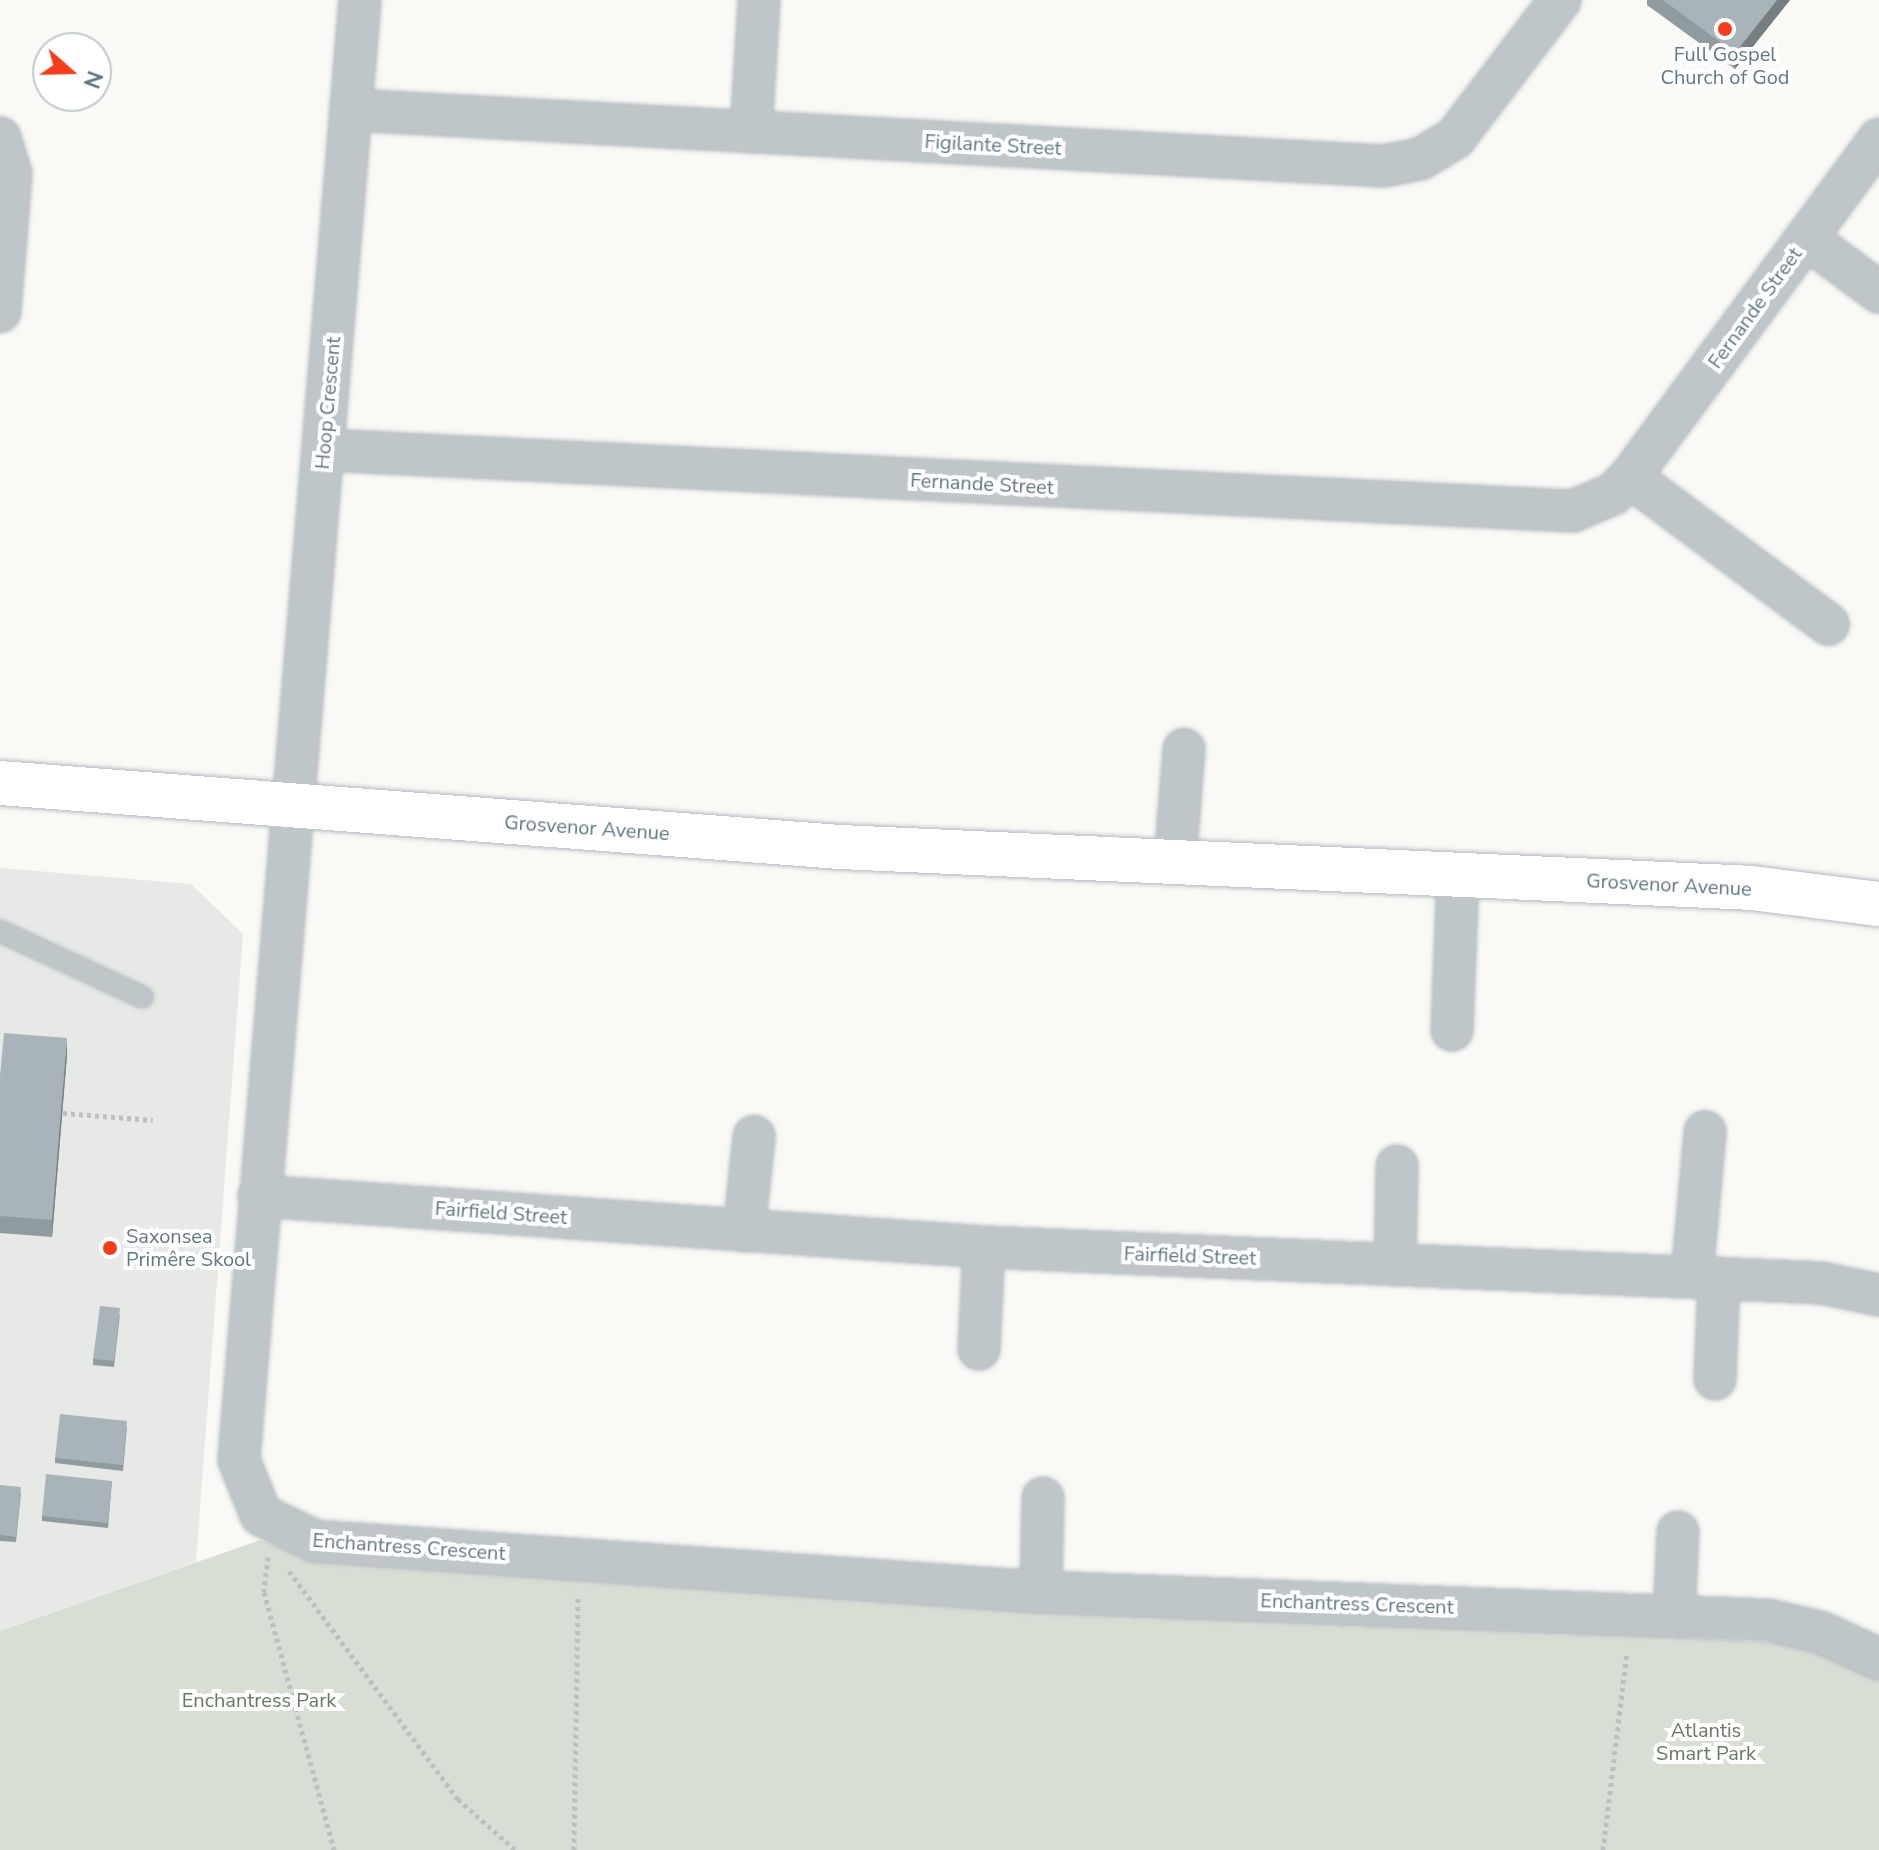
<!DOCTYPE html>
<html>
<head>
<meta charset="utf-8">
<style>
  body { margin:0 }
  #map { position:relative; width:1879px; height:1850px; overflow:hidden; background:#f9f9f6; font-family:"Nunito Sans",sans-serif }
  div>[style] { position:absolute }
  .built>* { inset:0; background:#e7e9e7 }
  .green>* { inset:0; background:#d9ded5 }
  .path>* { height:5px; margin-top:-2.5px; transform-origin:0; background:repeating-linear-gradient(90deg,#bcc0c3 0 4px,transparent 0 8px) }
  .roads { filter:drop-shadow(0 0 2px #b1babe) drop-shadow(0 0 2px #b1babe) }
  .lane>* { height:20px; margin:-10px; padding:0 10px; transform-origin:10px; border-radius:10px; background:#bfc6c9 }
  .street>* { height:40px; margin:-20px; padding:0 20px; transform-origin:20px; border-radius:20px; background:#bfc6c9 }
  .secondary>* { height:44px; margin:-22px; padding:0 22px; transform-origin:22px; border-radius:22px; background:#fff }
  .wall>* { inset:0; background:#909b9f }
  .shaded-wall>* { inset:0; background:#767e82 }
  .building>* { inset:0; background:#a8b4b9 }
  .dots>* { width:22px; height:22px; translate:-50% -50%; box-sizing:border-box; border:4px solid #fff; border-radius:50% }
  span { translate:-50% -50%; white-space:nowrap; text-align:center; line-height:1.15; -webkit-text-stroke:8px #fff; paint-order:stroke }
  .poi-label { font-size:20px; color:#617884 }
  .left { translate:0 -50%; text-align:left }
  .street-label { font-size:20px; color:#617884 }
  .park-label { font-size:20px; color:#677a61 }
  .north { position:absolute; left:32px; top:32px; width:80px; height:80px; box-sizing:border-box; background:#fff; border:2px solid #c0c9ce; border-radius:50%; rotate:110deg; font-size:22px; font-weight:700; line-height:32px; text-align:center; color:#617884 }
  .north::after { content:''; display:block; margin:auto; width:28px; height:36px; background:#f33d1c; clip-path:polygon(50% 0,100% 100%,50% 72%,0 100%) }
</style>
</head>
<body>
<div id="map">
  <div class="built">
    <div style="clip-path:polygon(0 868px,191px 884px,243px 934px,196px 1562px,0 1631px)"></div>
  </div>
  <div class="green">
    <div style="clip-path:polygon(260px 1540px,314px 1558px,1803px 1644px,1879px 1675px,1879px 1850px,0 1850px,0 1631px)"></div>
  </div>
  <div class="path">
    <div style="left:63px;top:1113px;width:90px;rotate:4.4deg"></div>
    <div style="left:268px;top:1557px;width:35px;rotate:97deg"></div>
    <div style="left:264px;top:1592px;width:267px;rotate:74.8deg"></div>
    <div style="left:289px;top:1571px;width:284px;rotate:53.5deg"></div>
    <div style="left:458px;top:1799px;width:76px;rotate:41.8deg"></div>
    <div style="left:574px;top:1850px;width:254px;rotate:-89.1deg"></div>
    <div style="left:1603px;top:1850px;width:199px;rotate:-83.1deg"></div>
  </div>
  <div class="roads">
    <div class="lane">
      <div style="left:0;top:931px;width:157px;rotate:24.9deg"></div>
    </div>
    <div class="street">
      <div style="left:360px;top:0;width:1465px;rotate:94.74deg"></div>
      <div style="left:239px;top:1460px;width:59px;rotate:68.2deg"></div>
      <div style="left:261px;top:1515px;width:60px;rotate:25.7deg"></div>
      <div style="left:315px;top:1541px;width:728px;rotate:4.02deg"></div>
      <div style="left:1041px;top:1592px;width:728px;rotate:2.21deg"></div>
      <div style="left:1768px;top:1620px;width:53px;rotate:13deg"></div>
      <div style="left:1820px;top:1632px;width:65px;rotate:24.6deg"></div>
      <div style="left:351px;top:110px;width:1035px;rotate:3.1deg"></div>
      <div style="left:1384px;top:166px;width:37px;rotate:-11deg"></div>
      <div style="left:1420px;top:159px;width:41px;rotate:-31deg"></div>
      <div style="left:1455px;top:138px;width:173px;rotate:-52.7deg"></div>
      <div style="left:751px;top:132px;width:132px;rotate:-86.5deg"></div>
      <div style="left:0;top:138px;width:38px;rotate:73deg"></div>
      <div style="left:11px;top:174px;width:138px;rotate:94.6deg"></div>
      <div style="left:1806px;top:238px;width:91px;rotate:36.5deg"></div>
      <div style="left:324px;top:450px;width:1250px;rotate:2.8deg"></div>
      <div style="left:1573px;top:511px;width:43px;rotate:-23deg"></div>
      <div style="left:1613px;top:494px;width:24px;rotate:-45deg"></div>
      <div style="left:1630px;top:477px;width:420px;rotate:-53.6deg"></div>
      <div style="left:1630px;top:477px;width:247px;rotate:36.6deg"></div>
      <div style="left:1175px;top:862px;width:113px;rotate:-85.4deg"></div>
      <div style="left:1452px;top:1030px;width:155px;rotate:-87.8deg"></div>
      <div style="left:259px;top:1196px;width:727px;rotate:4.02deg"></div>
      <div style="left:984px;top:1247px;width:838px;rotate:2.46deg"></div>
      <div style="left:1821px;top:1283px;width:59px;rotate:11.7deg"></div>
      <div style="left:744px;top:1231px;width:95px;rotate:-83.9deg"></div>
      <div style="left:1395px;top:1264px;width:98px;rotate:-88.8deg"></div>
      <div style="left:1692px;top:1276px;width:145px;rotate:-84.8deg"></div>
      <div style="left:979px;top:1349px;width:102px;rotate:-87.2deg"></div>
      <div style="left:1715px;top:1379px;width:101px;rotate:-87.7deg"></div>
      <div style="left:1041px;top:1592px;width:94px;rotate:-88.8deg"></div>
      <div style="left:1674px;top:1616px;width:84px;rotate:-87.3deg"></div>
    </div>
    <div class="secondary">
      <div style="left:0;top:783px;width:842px;rotate:4.36deg"></div>
      <div style="left:840px;top:847px;width:913px;rotate:2.57deg"></div>
      <div style="left:1752px;top:888px;width:128px;rotate:7.2deg"></div>
    </div>
  </div>
  <div class="wall">
    <div style="clip-path:polygon(1647px 0,1790px 0,1735px 69px,1647px 5px)"></div>
    <div style="clip-path:polygon(67px 1055px,52px 1237px,0 1233px,0 1076px)"></div>
    <div style="clip-path:polygon(120px 1314px,114px 1367px,93px 1365px,93px 1359px)"></div>
    <div style="clip-path:polygon(127px 1427px,123px 1471px,55px 1463px,55px 1458px)"></div>
    <div style="clip-path:polygon(112px 1481px,108px 1528px,42px 1521px,42px 1516px)"></div>
    <div style="clip-path:polygon(0 1485px,21px 1493px,16px 1542px,0 1541px)"></div>
  </div>
  <div class="shaded-wall">
    <div style="clip-path:polygon(1777px 0,1790px 0,1735px 69px,1735px 53px)"></div>
    <div style="clip-path:polygon(67px 1038px,67px 1055px,52px 1237px,52px 1220px)"></div>
  </div>
  <div class="building">
    <div style="clip-path:polygon(1663px 0,1777px 0,1735px 53px)"></div>
    <div style="clip-path:polygon(4px 1033px,67px 1038px,52px 1220px,0 1216px,0 1076px)"></div>
    <div style="clip-path:polygon(100px 1306px,120px 1308px,114px 1361px,93px 1359px)"></div>
    <div style="clip-path:polygon(60px 1414px,127px 1421px,123px 1465px,55px 1458px)"></div>
    <div style="clip-path:polygon(46px 1474px,112px 1481px,108px 1523px,42px 1516px)"></div>
    <div style="clip-path:polygon(0 1485px,21px 1487px,16px 1537px,0 1535px)"></div>
  </div>
  <div class="dots">
    <div style="left:1725px;top:29px;background:#f33d1c"></div>
    <div style="left:110px;top:1248px;background:#f33d1c"></div>
  </div>
  <div class="poi-label">
    <span style="left:1725px;top:66px">Full Gospel<br>Church of God</span>
    <span class="left" style="left:126px;top:1248px">Saxonsea<br>Primêre Skool</span>
  </div>
  <div class="street-label">
    <span style="left:993px;top:145px;rotate:3deg">Figilante Street</span>
    <span style="left:1755px;top:308px;rotate:-54deg">Fernande Street</span>
    <span style="left:328px;top:403px;rotate:-85deg">Hoop Crescent</span>
    <span style="left:982px;top:484px;rotate:3deg">Fernande Street</span>
    <span style="left:587px;top:828px;rotate:4deg">Grosvenor Avenue</span>
    <span style="left:1669px;top:885px;rotate:3deg">Grosvenor Avenue</span>
    <span style="left:501px;top:1213px;rotate:4deg">Fairfield Street</span>
    <span style="left:1190px;top:1256px;rotate:2deg">Fairfield Street</span>
    <span style="left:409px;top:1547px;rotate:4deg">Enchantress Crescent</span>
    <span style="left:1357px;top:1604px;rotate:2deg">Enchantress Crescent</span>
  </div>
  <div class="park-label">
    <span style="left:259px;top:1700px">Enchantress Park</span>
    <span style="left:1706px;top:1742px">Atlantis<br>Smart Park</span>
  </div>
  <div class="north">N</div>
</div>
</body>
</html>
